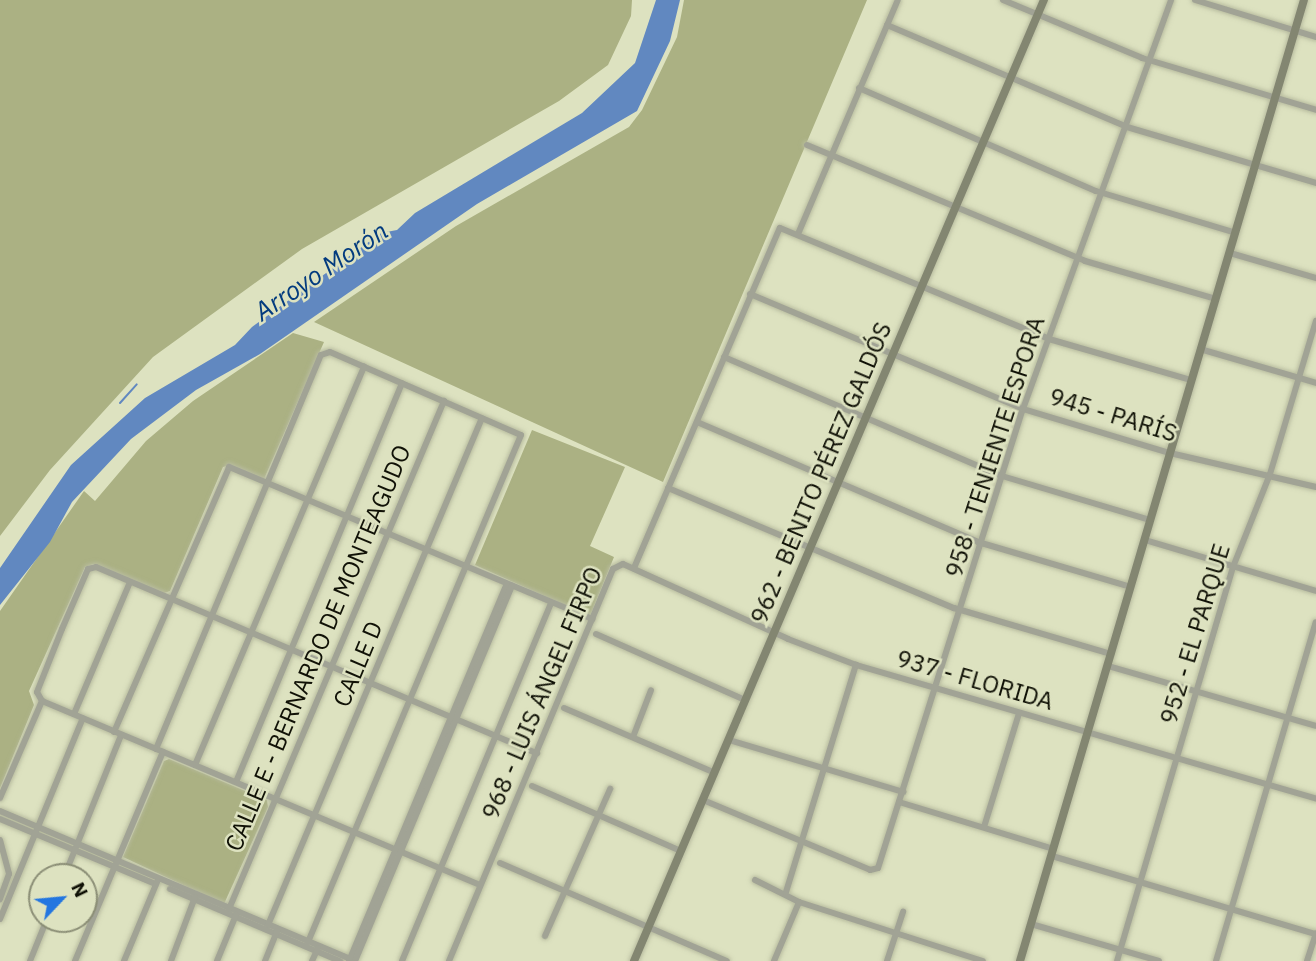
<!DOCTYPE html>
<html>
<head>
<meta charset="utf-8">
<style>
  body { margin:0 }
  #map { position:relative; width:1316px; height:961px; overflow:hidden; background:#dde2c0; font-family:"IBM Plex Sans",sans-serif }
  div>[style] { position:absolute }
  .green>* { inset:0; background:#abb183 }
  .water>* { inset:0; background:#6188c0 }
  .stream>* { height:2px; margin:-1px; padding:0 1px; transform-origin:1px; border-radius:1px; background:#6188c0 }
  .roads { filter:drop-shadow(0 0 2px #b8bc9f) drop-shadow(0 0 2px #b8bc9f) }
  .street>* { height:6px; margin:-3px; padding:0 3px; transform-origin:3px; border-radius:3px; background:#a1a395 }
  .secondary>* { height:8px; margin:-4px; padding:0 4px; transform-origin:4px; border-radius:4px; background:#838671 }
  span { translate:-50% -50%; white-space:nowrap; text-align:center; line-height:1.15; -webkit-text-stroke:5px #dde2c0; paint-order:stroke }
  .street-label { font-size:24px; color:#101106 }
  .water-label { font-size:26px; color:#033b7e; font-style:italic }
  .north { position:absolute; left:28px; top:863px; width:70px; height:70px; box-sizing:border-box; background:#dde2c0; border:2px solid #8b8e76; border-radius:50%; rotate:64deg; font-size:19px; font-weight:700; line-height:28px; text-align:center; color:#101106 }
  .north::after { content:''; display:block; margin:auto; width:24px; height:32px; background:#2376e0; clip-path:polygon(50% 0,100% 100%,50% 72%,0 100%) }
</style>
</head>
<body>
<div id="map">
  <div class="green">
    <div style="clip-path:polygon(0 0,632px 0,631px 16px,608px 65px,559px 101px,302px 249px,153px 357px,50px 470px,0 536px)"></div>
    <div style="clip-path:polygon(684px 0,867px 0,663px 482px,314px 322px,456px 226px,629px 127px,642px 110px,677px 37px)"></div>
    <div style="clip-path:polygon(293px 333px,324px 342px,264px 479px,230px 465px,223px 467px,170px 591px,164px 593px,93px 564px,85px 567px,29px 691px,34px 705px,0 788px,0 611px,84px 491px,95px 501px,146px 441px,193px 401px)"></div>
    <div style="clip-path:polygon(532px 430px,625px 467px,590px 546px,614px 557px,590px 616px,475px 565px)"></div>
    <div style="clip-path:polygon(169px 759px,267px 800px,268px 807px,224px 904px,123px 857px,164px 761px)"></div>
  </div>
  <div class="water">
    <div style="clip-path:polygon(656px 0,680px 0,670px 41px,637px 111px,477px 204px,260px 354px,196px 390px,131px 439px,72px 502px,50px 542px,0 605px,0 568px,71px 465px,145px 398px,235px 345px,252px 327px,381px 233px,397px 230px,415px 213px,582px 113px,635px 63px)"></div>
  </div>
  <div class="stream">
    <div style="left:120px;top:403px;width:25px;rotate:-48deg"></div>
  </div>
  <div class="roads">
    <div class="street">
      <div style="left:1003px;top:0;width:151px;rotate:22.6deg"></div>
      <div style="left:1142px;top:58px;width:182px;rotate:16.6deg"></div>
      <div style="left:1195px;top:0;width:127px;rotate:17deg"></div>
      <div style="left:887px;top:25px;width:261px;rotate:23deg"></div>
      <div style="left:1127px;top:127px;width:197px;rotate:16.5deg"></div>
      <div style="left:859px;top:88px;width:258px;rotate:23.5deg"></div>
      <div style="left:1096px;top:191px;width:146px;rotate:16.7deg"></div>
      <div style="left:807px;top:145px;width:301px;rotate:22.6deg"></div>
      <div style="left:1085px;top:261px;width:136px;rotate:16.2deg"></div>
      <div style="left:798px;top:234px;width:254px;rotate:-66.9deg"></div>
      <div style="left:1230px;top:253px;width:90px;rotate:16.2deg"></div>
      <div style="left:750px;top:294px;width:296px;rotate:22.8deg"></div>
      <div style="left:1023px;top:409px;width:153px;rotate:16.7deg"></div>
      <div style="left:1170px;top:453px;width:150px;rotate:13.1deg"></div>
      <div style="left:1200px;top:349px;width:121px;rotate:16.3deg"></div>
      <div style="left:724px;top:357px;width:302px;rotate:23.2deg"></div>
      <div style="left:1002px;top:476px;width:154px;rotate:16.6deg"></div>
      <div style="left:697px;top:422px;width:306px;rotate:23.1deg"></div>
      <div style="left:978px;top:542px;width:159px;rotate:16.4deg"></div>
      <div style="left:668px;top:488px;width:310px;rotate:22.8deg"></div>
      <div style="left:954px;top:608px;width:164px;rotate:16.3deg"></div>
      <div style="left:1145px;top:540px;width:178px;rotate:16.6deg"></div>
      <div style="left:634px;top:568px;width:370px;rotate:-66.8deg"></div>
      <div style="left:780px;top:228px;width:291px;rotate:22.4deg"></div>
      <div style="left:1049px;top:339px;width:148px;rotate:16.1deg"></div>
      <div style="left:596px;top:634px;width:163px;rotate:23.9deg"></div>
      <div style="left:1108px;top:666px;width:216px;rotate:16.1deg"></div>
      <div style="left:564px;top:708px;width:164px;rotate:23.3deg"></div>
      <div style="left:74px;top:714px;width:143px;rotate:-67deg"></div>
      <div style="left:114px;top:732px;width:289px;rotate:-66.5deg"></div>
      <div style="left:229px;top:467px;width:394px;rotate:22.7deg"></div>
      <div style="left:633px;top:737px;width:50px;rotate:-69deg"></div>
      <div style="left:729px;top:740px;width:182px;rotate:16.6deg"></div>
      <div style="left:156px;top:749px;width:427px;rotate:-67.3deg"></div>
      <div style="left:321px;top:355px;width:9px;rotate:-18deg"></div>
      <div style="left:330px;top:352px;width:208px;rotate:23.5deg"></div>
      <div style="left:521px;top:435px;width:550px;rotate:112.79deg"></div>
      <div style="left:195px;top:765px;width:433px;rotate:-67deg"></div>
      <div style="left:236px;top:782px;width:432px;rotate:-67.4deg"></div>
      <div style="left:532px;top:786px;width:163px;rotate:23.6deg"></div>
      <div style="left:0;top:798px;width:106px;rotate:-66.6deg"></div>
      <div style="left:703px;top:800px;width:181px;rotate:22.7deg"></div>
      <div style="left:870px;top:870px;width:8px;rotate:-14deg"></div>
      <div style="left:878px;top:868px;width:481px;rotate:-72.5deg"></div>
      <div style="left:1023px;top:409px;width:435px;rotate:-70.1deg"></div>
      <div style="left:899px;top:802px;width:162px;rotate:16.9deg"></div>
      <div style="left:0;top:811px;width:383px;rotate:22.9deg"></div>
      <div style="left:0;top:819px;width:166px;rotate:22.7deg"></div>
      <div style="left:984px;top:827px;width:119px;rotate:-72.9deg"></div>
      <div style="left:0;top:840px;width:35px;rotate:75deg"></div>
      <div style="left:9px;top:874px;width:27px;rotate:110deg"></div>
      <div style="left:1052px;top:856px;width:275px;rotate:16.5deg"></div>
      <div style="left:500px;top:863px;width:247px;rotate:23.4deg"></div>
      <div style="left:64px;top:877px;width:153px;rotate:-68.1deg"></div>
      <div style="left:755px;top:880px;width:49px;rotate:26.6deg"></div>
      <div style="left:799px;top:902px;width:193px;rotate:17.8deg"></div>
      <div style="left:480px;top:885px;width:475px;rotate:-157.2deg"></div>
      <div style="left:42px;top:701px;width:10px;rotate:-119deg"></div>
      <div style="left:37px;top:692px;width:68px;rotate:-68.4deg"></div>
      <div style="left:62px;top:629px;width:65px;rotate:-66.6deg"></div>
      <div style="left:88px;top:569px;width:8px;rotate:-14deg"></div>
      <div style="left:96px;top:567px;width:479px;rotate:22.9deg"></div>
      <div style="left:170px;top:889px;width:185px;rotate:23deg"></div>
      <div style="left:786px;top:892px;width:238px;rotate:-72.9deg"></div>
      <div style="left:229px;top:909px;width:552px;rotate:-67.06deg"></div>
      <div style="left:0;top:919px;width:217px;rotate:-67.6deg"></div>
      <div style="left:1031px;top:924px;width:133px;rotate:16.1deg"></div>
      <div style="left:268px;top:925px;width:550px;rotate:-67.12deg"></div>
      <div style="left:545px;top:936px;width:161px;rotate:-66.1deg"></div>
      <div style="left:30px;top:961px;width:45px;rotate:-68deg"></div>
      <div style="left:75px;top:961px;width:227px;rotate:-67.2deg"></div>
      <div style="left:124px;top:961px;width:86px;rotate:-67.3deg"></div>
      <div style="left:171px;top:961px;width:68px;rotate:-69.4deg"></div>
      <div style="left:217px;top:961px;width:50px;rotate:-67.6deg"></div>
      <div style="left:265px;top:961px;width:32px;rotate:-68deg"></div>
      <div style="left:312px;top:961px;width:14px;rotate:-65deg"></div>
      <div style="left:349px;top:961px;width:409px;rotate:-67.3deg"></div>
      <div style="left:355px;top:961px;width:407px;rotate:-67.3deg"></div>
      <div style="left:402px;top:961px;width:388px;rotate:-67.4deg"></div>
      <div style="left:449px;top:961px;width:425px;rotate:-67.3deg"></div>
      <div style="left:613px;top:569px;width:11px;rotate:-27deg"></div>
      <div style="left:623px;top:564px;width:181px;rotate:24.4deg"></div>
      <div style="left:788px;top:639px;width:73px;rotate:20.9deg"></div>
      <div style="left:856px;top:665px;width:479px;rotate:16.2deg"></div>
      <div style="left:774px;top:961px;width:64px;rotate:-67deg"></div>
      <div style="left:887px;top:961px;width:52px;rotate:-71.9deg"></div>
      <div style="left:1117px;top:961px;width:411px;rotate:-73.6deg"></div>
      <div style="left:1233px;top:567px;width:100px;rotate:-68.3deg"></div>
      <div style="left:1270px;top:474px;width:160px;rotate:-73.3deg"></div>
      <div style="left:1216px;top:961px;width:353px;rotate:-73.6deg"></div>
      <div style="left:1307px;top:961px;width:29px;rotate:-72deg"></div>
    </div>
    <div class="secondary">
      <div style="left:634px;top:961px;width:1045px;rotate:-66.9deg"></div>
      <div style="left:1020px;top:961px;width:1002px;rotate:-73.54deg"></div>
    </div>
  </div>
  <div class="street-label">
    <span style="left:1113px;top:415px;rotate:17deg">945 - PARÍS</span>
    <span style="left:995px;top:447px;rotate:-72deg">958 - TENIENTE ESPORA</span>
    <span style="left:821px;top:473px;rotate:-67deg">962 - BENITO PÉREZ GALDÓS</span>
    <span style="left:1195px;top:634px;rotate:-73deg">952 - EL PARQUE</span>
    <span style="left:318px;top:648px;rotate:-67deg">CALLE E - BERNARDO DE MONTEAGUDO</span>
    <span style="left:358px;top:664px;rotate:-67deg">CALLE D</span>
    <span style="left:975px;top:680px;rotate:16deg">937 - FLORIDA</span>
    <span style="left:542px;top:693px;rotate:-67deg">968 - LUIS ÁNGEL FIRPO</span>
  </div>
  <div class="water-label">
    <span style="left:321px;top:271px;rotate:-34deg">Arroyo Morón</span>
  </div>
  <div class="north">N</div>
</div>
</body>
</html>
